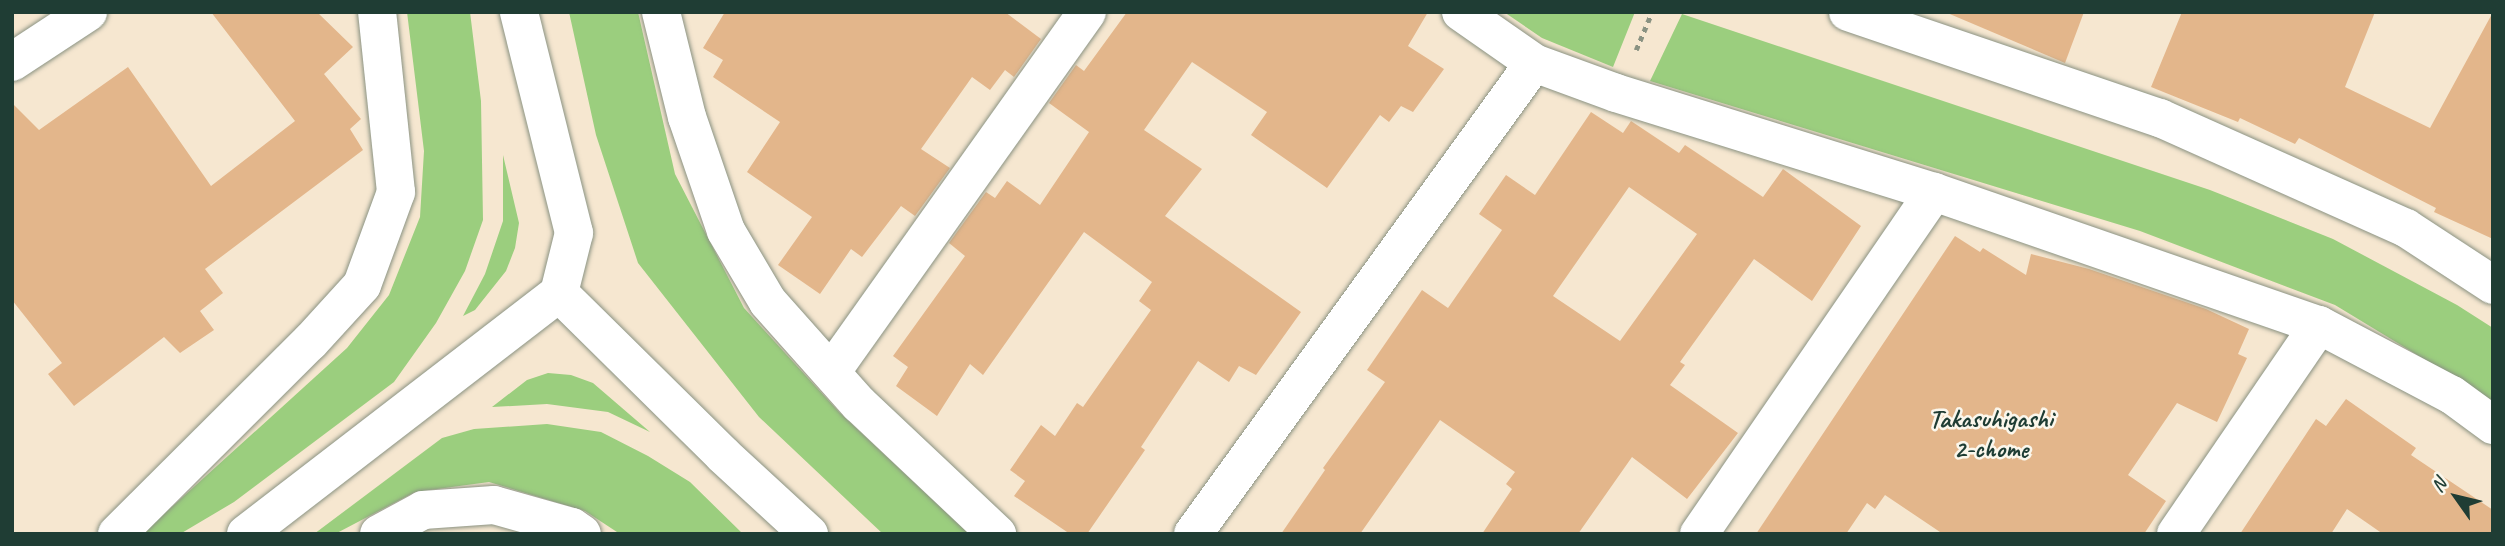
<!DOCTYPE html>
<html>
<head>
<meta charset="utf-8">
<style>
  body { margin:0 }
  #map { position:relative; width:2505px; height:546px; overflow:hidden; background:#f6e7d0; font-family:Caveat,sans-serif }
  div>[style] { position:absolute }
  .green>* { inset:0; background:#9bce7e }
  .building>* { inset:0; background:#e3b68b }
  .path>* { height:4.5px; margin-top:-2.25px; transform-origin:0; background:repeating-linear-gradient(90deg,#8a9282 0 5px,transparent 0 10px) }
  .roads { filter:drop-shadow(0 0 2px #8a9282) drop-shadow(0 0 2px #8a9282) }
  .street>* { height:38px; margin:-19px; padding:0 19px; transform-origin:19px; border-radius:19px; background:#fff }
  span { translate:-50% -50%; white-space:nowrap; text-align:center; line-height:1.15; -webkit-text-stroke:5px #fbf7ec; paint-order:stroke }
  .neighbourhood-label { font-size:26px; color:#1f3d34; font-weight:700 }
  .frame { position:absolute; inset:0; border:14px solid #1f3d34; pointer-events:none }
  .north { position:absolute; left:2421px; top:462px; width:70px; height:70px; -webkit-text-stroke:5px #fbf7ec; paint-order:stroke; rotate:304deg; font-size:19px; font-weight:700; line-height:28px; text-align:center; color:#1f3d34 }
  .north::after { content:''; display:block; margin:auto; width:24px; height:32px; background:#1f3d34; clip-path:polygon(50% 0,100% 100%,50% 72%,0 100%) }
</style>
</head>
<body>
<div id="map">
  <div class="green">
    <div style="clip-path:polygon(407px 12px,470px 12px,481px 101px,483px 220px,465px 271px,436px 323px,394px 382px,234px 502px,180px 534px,142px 534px,347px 348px,389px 295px,420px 217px,424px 151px)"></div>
    <div style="clip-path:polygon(569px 12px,638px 12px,675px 174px,744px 308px,839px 412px,969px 534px,883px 534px,759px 417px,638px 263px,596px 135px)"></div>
    <div style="clip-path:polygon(1504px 12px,1635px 12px,1613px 67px,1542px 38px)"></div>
    <div style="clip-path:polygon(1682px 14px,2210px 190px,2333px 239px,2457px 305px,2493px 328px,2493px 401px,2335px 305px,2140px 231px,1650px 81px)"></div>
    <div style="clip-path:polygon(503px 155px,519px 223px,515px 248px,506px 271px,475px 310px,463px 316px,485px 274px,503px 221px)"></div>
    <div style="clip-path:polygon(548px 373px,571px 375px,593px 383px,650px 432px,608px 412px,547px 404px,492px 407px,527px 380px)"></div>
    <div style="clip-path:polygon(547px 424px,601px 432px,648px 456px,690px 482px,743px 534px,620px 534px,585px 511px,489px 482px,415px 492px,335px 534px,314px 534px,442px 438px,474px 429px)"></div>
  </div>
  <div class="building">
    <div style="clip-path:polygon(211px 12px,317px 12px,353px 47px,324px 74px,361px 119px,350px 129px,363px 150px,205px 269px,223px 293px,200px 311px,214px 330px,180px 353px,164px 337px,74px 406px,48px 374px,62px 363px,12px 300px,12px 103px,39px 130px,128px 67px,211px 186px,295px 121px)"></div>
    <div style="clip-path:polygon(725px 12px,1005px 12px,1041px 39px,1014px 77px,1005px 70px,990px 90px,972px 77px,921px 149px,950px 168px,915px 216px,901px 206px,862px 257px,851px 249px,820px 294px,778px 265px,812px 217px,747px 172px,780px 122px,713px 77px,723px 60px,703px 48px)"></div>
    <div style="clip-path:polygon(1127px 12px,1428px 12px,1408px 46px,1444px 69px,1413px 112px,1401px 106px,1389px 122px,1380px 115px,1327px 188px,1251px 135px,1267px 112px,1192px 62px,1144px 130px,1202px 169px,1165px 216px,1301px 312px,1256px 375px,1239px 366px,1229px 382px,1198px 361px,1141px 447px,1145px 450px,1087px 534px,1070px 534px,1014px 496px,1025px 481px,1010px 470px,1041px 425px,1055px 436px,1077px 403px,1083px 407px,1151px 310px,1139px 301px,1152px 282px,1084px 232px,983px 375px,970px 364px,937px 416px,896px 386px,908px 367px,893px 356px,965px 256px,949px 243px,986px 192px,995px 198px,1007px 181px,1040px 205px,1089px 132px,1049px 103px,1076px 65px,1084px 71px)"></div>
    <div style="clip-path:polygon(1945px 12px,2084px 12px,2065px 63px)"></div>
    <div style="clip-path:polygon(2182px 12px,2375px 12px,2345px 87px,2430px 128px,2493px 12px,2493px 239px,2434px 212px,2436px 208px,2299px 138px,2295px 144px,2240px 118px,2238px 122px,2151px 87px)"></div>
    <div style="clip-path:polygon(evenodd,1591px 112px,1623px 133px,1631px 121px,1679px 153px,1685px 145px,1763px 197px,1783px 169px,1861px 226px,1812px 301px,1754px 259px,1680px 362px,1685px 365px,1670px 385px,1738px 433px,1687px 499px,1632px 457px,1578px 534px,1482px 534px,1512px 489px,1506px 484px,1515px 472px,1440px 420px,1360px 534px,1281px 534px,1325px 470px,1323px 468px,1385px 382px,1367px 370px,1422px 290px,1448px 308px,1502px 230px,1479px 214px,1506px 175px,1535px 195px,1591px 112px,1629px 187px,1697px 234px,1620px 341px,1553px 296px,1629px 187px)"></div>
    <div style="clip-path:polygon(1955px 236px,1980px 252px,1983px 248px,2026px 275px,2031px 254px,2089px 269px,2206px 309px,2249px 329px,2238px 354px,2247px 358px,2217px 422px,2177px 403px,2128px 475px,2166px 501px,2144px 534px,1943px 534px,1885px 495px,1875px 509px,1867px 503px,1846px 534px,1756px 534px)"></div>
    <div style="clip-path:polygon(2346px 399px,2416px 448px,2411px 455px,2493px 510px,2493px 534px,2383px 534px,2347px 509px,2331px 534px,2240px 534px,2316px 419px,2326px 426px)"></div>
  </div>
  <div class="path">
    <div style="left:1636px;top:50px;width:41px;rotate:-67.2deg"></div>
  </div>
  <div class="roads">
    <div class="street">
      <div style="left:661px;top:12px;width:108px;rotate:76.1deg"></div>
      <div style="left:687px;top:117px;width:120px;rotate:71.1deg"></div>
      <div style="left:726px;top:231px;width:82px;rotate:59.4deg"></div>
      <div style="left:768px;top:302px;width:137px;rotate:48.3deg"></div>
      <div style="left:859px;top:404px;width:190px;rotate:43.3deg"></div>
      <div style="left:1461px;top:12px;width:89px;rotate:34.9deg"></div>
      <div style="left:1534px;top:63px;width:87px;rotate:20.1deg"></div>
      <div style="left:1616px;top:93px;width:333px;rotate:17.3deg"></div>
      <div style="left:1934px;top:192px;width:407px;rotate:19.1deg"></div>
      <div style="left:2319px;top:325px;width:150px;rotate:27.8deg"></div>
      <div style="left:2452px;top:395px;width:51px;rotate:36.2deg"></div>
      <div style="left:1848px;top:12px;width:330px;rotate:18.8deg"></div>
      <div style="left:2160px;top:118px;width:269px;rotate:24.1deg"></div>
      <div style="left:2406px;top:228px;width:104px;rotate:33.2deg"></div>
      <div style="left:12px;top:62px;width:91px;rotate:-33.3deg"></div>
      <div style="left:559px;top:293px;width:231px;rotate:44.6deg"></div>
      <div style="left:723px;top:455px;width:117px;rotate:42.6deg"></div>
      <div style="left:832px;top:371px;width:440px;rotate:-54.6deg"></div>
      <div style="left:117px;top:534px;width:272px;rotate:-44.9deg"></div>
      <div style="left:310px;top:342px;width:77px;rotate:-47.6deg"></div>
      <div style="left:362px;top:285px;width:99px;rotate:-69.9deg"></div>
      <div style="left:396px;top:192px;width:181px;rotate:-96deg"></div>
      <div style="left:246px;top:534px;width:395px;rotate:-37.6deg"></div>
      <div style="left:559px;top:293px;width:62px;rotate:-76deg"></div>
      <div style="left:574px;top:233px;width:228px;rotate:-104deg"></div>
      <div style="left:379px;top:534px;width:50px;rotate:-28.6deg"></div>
      <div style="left:423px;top:510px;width:71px;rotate:-4deg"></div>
      <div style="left:494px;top:505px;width:81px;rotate:15.8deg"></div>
      <div style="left:572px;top:527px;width:12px;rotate:35deg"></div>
      <div style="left:1193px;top:534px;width:581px;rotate:-54.1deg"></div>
      <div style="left:1699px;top:534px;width:415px;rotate:-55.5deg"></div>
      <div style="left:2176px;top:534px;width:253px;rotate:-55.6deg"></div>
    </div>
  </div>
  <div class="neighbourhood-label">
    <span style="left:1991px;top:434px">Takasuhigashi<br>2-chome</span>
  </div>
  <div class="frame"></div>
  <div class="north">N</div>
</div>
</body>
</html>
